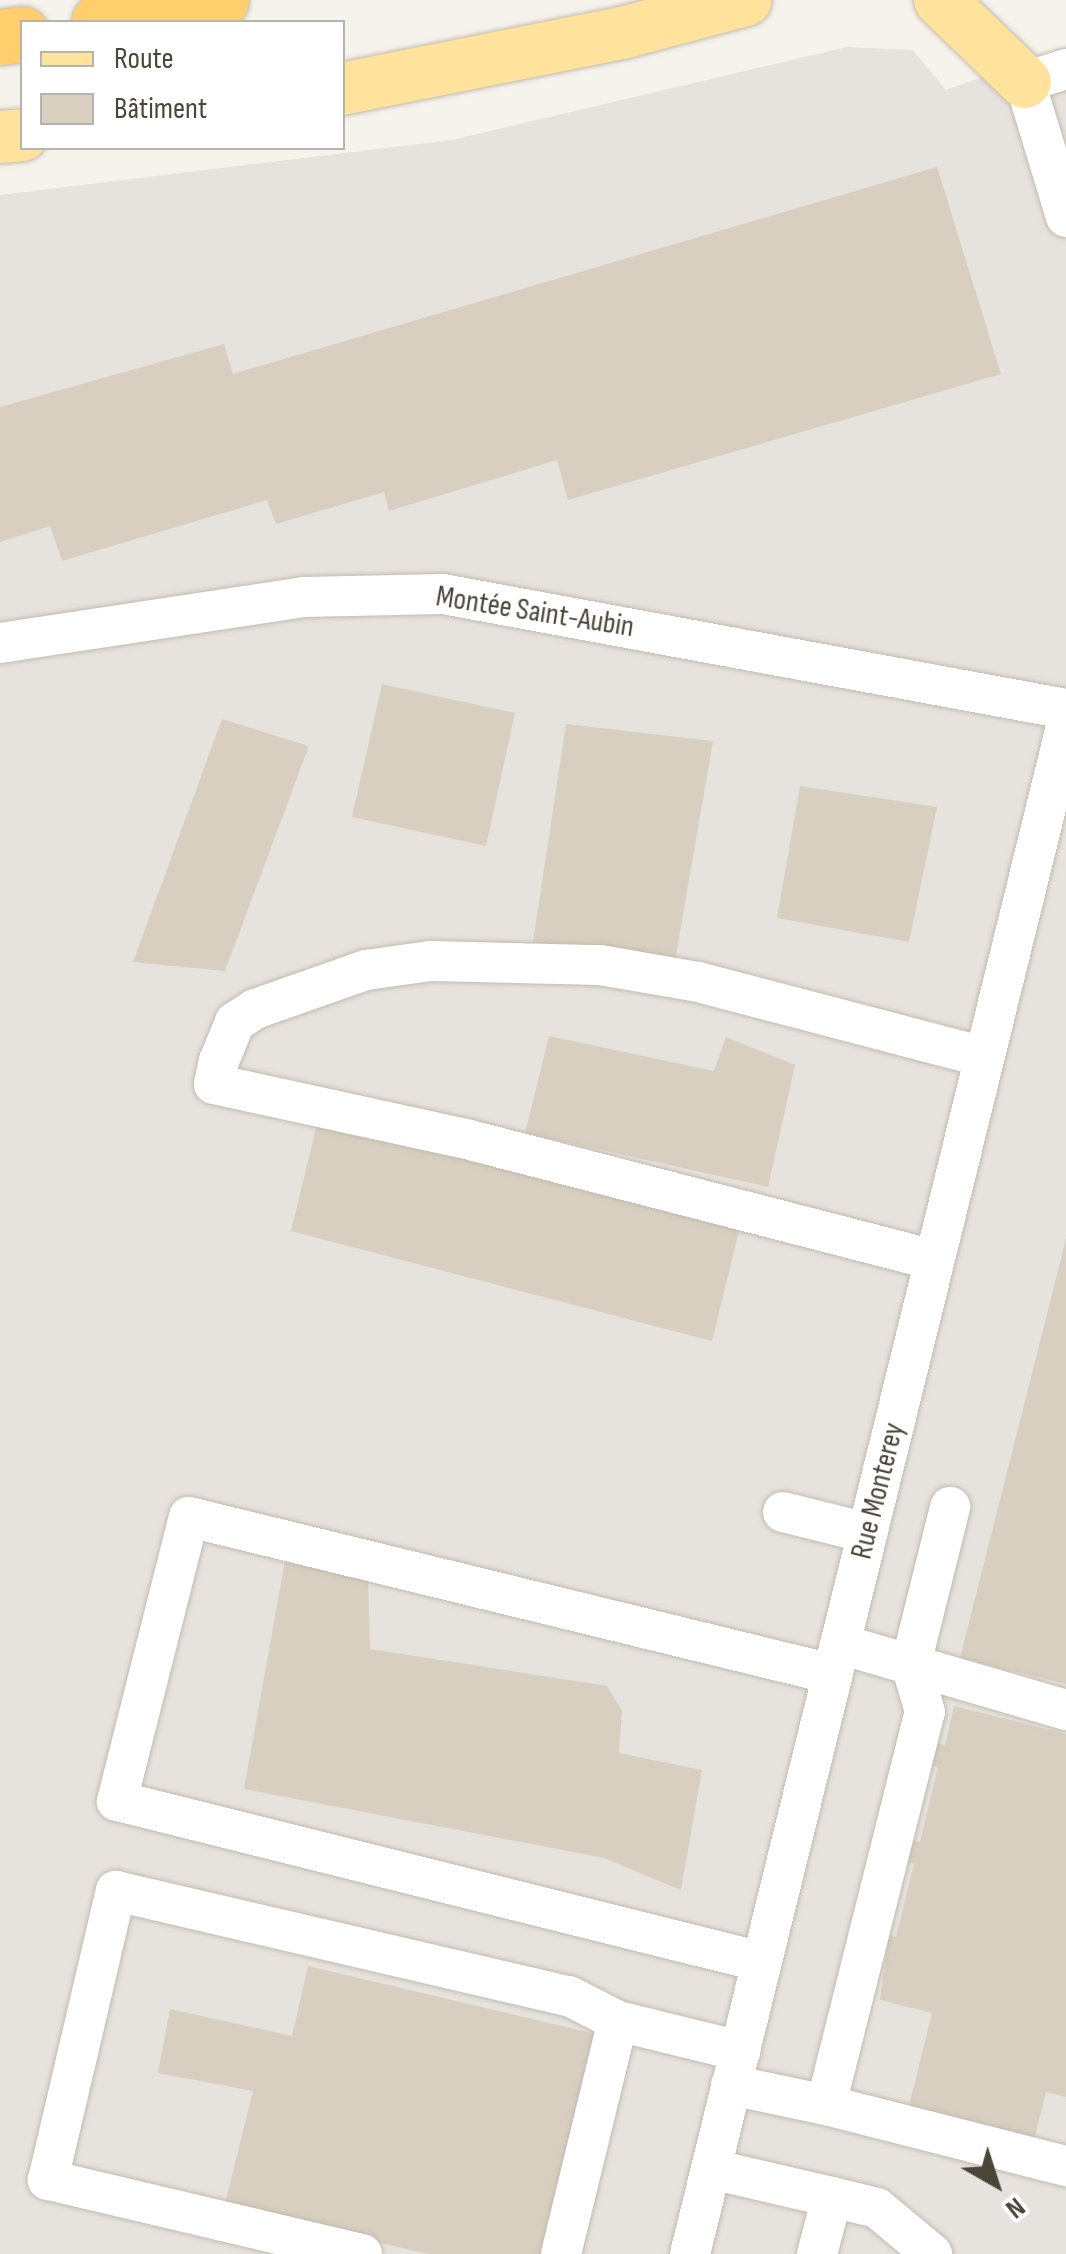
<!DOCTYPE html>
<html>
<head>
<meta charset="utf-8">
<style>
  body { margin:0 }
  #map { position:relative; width:1066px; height:2254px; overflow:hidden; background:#f6f3ec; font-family:"Sofia Sans Condensed",sans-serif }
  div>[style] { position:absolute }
  .industrial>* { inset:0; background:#e6e2dd }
  .building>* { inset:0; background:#d8cfc1 }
  .roads { filter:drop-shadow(0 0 2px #c2bbae) drop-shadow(0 0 2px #c2bbae) }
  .minor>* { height:40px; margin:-20px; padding:0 20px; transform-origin:20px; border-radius:20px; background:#fff }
  .major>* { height:52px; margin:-26px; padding:0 26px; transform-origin:26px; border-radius:26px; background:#ffe39c }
  .highway>* { height:55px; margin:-27.5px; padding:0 27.5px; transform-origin:27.5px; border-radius:27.5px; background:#ffcf6e }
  span { translate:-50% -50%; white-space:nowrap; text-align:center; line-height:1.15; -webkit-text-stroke:8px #fff; paint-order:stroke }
  .street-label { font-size:30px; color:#4b4439 }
  .legend { position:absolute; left:20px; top:20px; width:325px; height:130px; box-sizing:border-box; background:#fff; border:2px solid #b7b4b0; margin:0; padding:12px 18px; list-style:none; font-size:30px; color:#4b4439 }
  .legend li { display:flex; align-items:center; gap:20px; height:50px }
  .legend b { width:50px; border:2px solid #b7b4b0 }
  .north { position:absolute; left:946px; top:2134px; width:100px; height:100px; -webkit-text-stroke:8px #fff; paint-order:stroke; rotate:141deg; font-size:28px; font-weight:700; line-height:40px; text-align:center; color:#4b4439 }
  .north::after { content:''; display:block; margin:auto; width:35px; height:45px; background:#4b4439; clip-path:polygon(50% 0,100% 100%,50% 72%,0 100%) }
</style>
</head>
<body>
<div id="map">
  <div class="industrial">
    <div style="clip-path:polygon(847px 47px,913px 50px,946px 90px,1066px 47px,1066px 2254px,0 2254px,0 195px,452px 140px)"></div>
  </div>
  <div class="building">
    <div style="clip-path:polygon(937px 167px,1001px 374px,568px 500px,557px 460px,389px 511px,384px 492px,276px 524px,267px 500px,62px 561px,50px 526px,0 542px,0 407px,224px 344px,233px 374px)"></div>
    <div style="clip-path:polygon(382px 684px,515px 713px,486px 846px,352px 817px)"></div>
    <div style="clip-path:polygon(222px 719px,309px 746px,225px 971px,133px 962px)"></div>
    <div style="clip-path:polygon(566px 724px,713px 741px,675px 961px,533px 942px)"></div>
    <div style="clip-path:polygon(800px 786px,937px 807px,909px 942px,777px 918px)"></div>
    <div style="clip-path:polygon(549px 1036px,714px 1071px,726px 1037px,795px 1065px,768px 1187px,525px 1133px)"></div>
    <div style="clip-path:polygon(319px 1116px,740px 1227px,712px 1341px,291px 1231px)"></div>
    <div style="clip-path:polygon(1066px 1239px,1066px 1684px,960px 1658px)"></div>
    <div style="clip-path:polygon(285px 1561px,368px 1579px,370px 1649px,607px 1686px,622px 1711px,619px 1753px,702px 1770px,681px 1890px,604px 1858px,244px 1789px)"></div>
    <div style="clip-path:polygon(954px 1706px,1066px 1734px,1066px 2097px,1046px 2092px,1034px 2140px,908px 2110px,932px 2013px,880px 2000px,889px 1935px,896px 1937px,914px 1864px,907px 1862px,912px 1840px,920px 1842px,938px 1767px,931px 1765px,936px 1743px,945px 1745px)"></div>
    <div style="clip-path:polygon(308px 1966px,604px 2036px,551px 2254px,429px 2254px,224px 2208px,253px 2091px,158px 2073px,170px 2009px,292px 2036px)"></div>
  </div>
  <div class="roads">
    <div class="minor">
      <div style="left:1066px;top:69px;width:43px;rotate:162.4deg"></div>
      <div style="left:1025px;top:82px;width:141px;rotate:73.1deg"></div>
      <div style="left:0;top:643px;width:306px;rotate:-8.6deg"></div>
      <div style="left:303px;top:597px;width:140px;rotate:-1.2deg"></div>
      <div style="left:443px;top:594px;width:634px;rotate:10.46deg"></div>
      <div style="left:934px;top:1260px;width:483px;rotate:-165.5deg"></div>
      <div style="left:466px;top:1139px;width:258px;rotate:-167.7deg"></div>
      <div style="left:214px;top:1084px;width:24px;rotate:-78deg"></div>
      <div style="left:219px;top:1061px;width:42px;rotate:-67.7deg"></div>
      <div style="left:235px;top:1022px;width:24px;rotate:-33deg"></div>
      <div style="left:255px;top:1009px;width:118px;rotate:-19.4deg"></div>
      <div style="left:366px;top:970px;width:66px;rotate:-7.9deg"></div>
      <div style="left:431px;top:961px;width:169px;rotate:1.4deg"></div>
      <div style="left:600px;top:965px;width:99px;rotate:9.8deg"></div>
      <div style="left:698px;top:982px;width:296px;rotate:14.7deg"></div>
      <div style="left:783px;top:1512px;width:87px;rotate:14deg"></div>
      <div style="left:840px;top:1644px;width:235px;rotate:16.3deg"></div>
      <div style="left:762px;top:1962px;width:665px;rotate:-165.98deg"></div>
      <div style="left:117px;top:1801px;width:293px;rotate:-75.8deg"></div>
      <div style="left:189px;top:1517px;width:662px;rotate:13.72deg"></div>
      <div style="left:731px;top:2085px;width:97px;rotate:11.9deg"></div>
      <div style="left:826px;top:2105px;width:405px;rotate:-75.9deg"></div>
      <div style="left:925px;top:1712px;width:50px;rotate:-106.3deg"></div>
      <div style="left:911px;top:1664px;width:162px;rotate:-76deg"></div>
      <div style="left:826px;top:2105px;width:248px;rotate:14.3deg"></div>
      <div style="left:711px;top:2169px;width:124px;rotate:13deg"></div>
      <div style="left:832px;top:2197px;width:59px;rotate:104.7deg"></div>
      <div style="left:832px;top:2197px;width:46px;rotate:13.7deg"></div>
      <div style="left:877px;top:2208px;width:72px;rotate:39.9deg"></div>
      <div style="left:362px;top:2254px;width:323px;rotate:-166.7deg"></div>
      <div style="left:48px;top:2180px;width:297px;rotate:-76.8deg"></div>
      <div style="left:116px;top:1891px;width:465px;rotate:13.1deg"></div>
      <div style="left:569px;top:1996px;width:55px;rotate:27deg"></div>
      <div style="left:561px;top:2254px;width:240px;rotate:-76.3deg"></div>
      <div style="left:618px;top:2021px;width:126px;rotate:13.8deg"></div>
      <div style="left:690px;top:2254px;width:1573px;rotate:-76.17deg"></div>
    </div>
    <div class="major">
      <div style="left:940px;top:0;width:118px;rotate:44deg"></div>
      <div style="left:342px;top:89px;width:286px;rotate:-11.3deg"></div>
      <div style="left:622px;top:33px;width:128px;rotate:-14.9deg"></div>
      <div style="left:0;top:137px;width:22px;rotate:-5deg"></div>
    </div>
    <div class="highway">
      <div style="left:99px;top:22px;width:124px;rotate:-10.2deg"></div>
      <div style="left:0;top:37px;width:22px;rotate:-8deg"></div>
    </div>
  </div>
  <div class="street-label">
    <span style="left:535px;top:612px;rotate:9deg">Montée Saint-Aubin</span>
    <span style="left:878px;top:1491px;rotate:-76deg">Rue Monterey</span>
  </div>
  <ul class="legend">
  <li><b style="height:12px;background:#ffe39c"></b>Route</li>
  <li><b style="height:28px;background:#d8cfc1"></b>Bâtiment</li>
  </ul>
  <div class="north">N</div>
</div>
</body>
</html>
